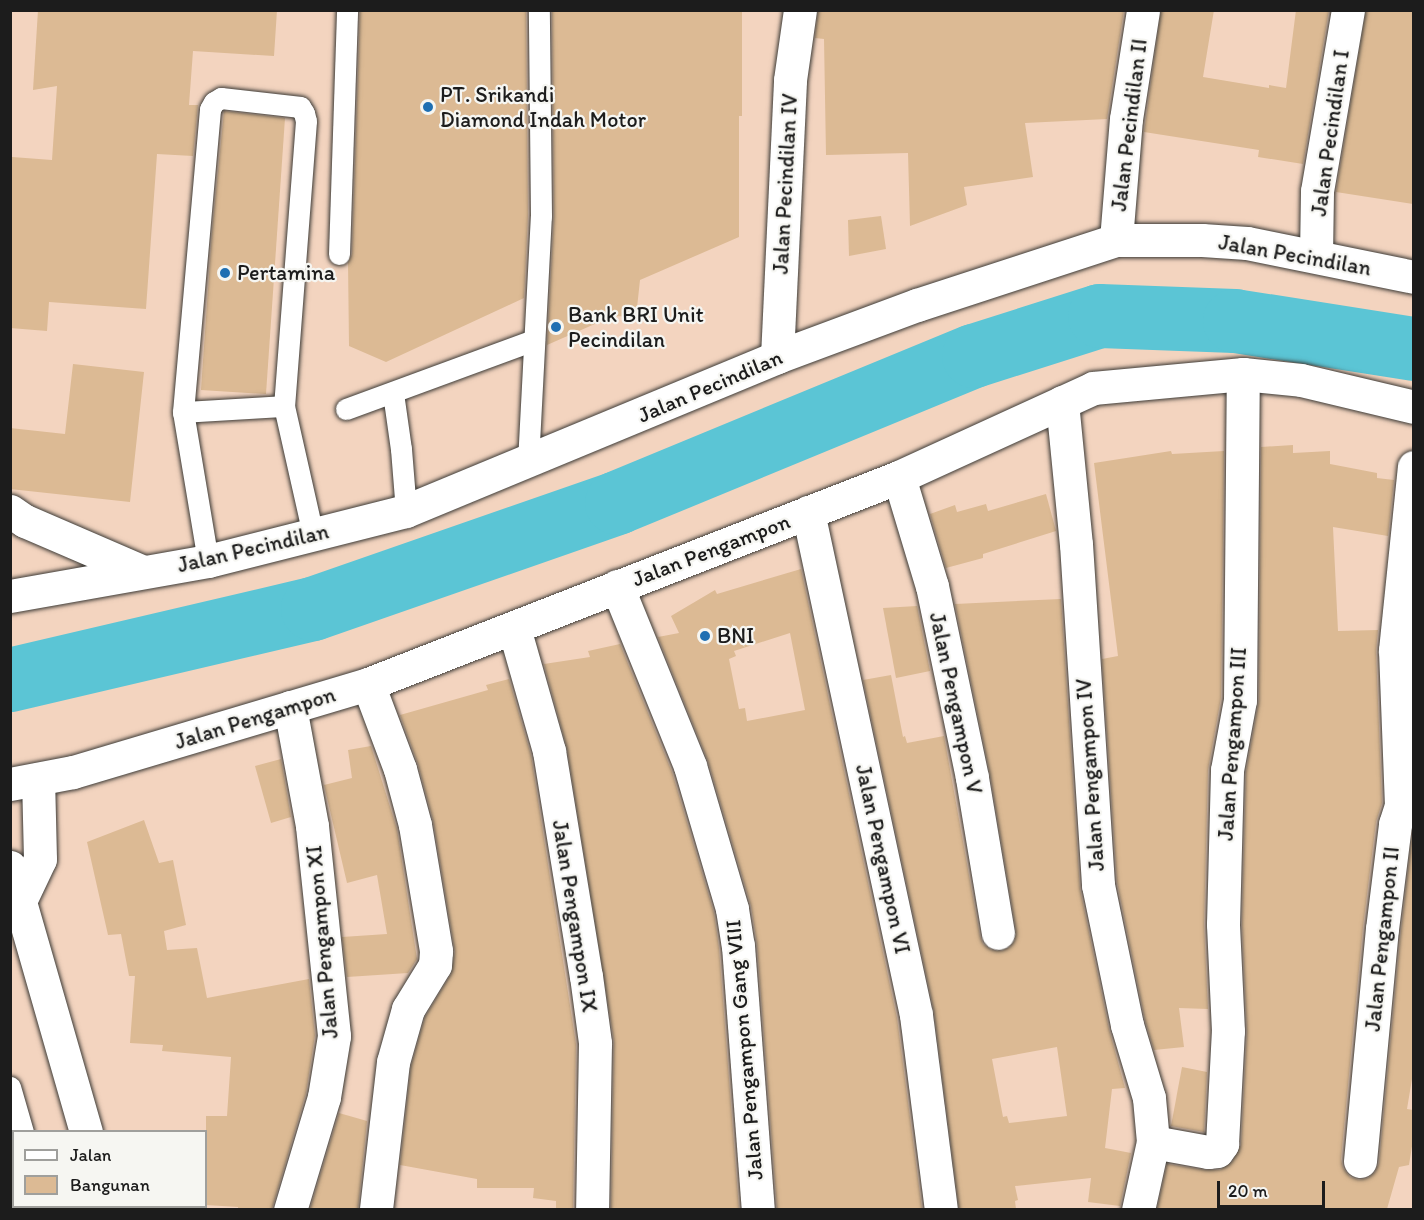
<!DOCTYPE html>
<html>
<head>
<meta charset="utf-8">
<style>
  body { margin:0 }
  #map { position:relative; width:1424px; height:1220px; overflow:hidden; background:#f1e3ca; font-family:Itim,sans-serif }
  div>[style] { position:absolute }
  .built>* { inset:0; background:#f3d4bf }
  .river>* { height:64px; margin:-32px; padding:0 32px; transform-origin:32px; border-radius:32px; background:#5bc5d5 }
  .building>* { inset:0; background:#dcba94 }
  .roads { filter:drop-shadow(0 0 2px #3c3a36) drop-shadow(0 0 2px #3c3a36) }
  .service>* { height:21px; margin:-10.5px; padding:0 10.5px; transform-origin:10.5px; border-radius:10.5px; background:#fff }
  .minor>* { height:33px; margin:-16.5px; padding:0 16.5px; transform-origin:16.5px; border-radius:16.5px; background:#fff }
  .tertiary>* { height:33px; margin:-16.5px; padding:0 16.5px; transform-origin:16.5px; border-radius:16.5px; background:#fff }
  .secondary>* { height:33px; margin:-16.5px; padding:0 16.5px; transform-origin:16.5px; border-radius:16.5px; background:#fff }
  .dots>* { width:16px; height:16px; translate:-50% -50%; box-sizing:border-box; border:3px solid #f6f6f2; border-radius:50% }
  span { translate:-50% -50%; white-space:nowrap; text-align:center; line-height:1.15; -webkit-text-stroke:4.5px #f6f6f2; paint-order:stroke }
  .poi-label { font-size:22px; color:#1c1c1c }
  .left { translate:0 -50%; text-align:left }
  .street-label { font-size:22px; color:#1c1c1c }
  .frame { position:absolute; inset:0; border:12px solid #1c1c1c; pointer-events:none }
  .legend { position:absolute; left:12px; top:1130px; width:195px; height:78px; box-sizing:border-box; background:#f6f6f2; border:2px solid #9f9f9c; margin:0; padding:8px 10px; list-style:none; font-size:18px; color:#1c1c1c }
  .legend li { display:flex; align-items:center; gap:12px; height:30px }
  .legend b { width:30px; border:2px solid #9f9f9c }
  .scale { position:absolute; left:1217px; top:1181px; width:108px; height:27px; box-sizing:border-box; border:3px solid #1c1c1c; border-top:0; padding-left:8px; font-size:18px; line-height:21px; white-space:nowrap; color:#1c1c1c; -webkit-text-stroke:4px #f6f6f2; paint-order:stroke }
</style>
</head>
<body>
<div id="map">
  <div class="built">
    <div style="clip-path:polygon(evenodd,10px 11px,1413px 11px,1413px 1209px,11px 1209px,10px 11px,14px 1132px,206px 1132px,206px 1206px,14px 1206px,14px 1132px)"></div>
  </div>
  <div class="river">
    <div style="left:10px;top:680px;width:311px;rotate:-13.2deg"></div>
    <div style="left:313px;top:609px;width:322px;rotate:-19.2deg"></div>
    <div style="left:617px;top:503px;width:386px;rotate:-22.4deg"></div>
    <div style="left:974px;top:356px;width:132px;rotate:-17.6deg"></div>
    <div style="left:1100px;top:316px;width:135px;rotate:2.1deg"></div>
    <div style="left:1235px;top:321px;width:181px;rotate:8.9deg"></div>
  </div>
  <div class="building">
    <div style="clip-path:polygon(38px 10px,277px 10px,274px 56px,193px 51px,189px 105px,198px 105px,193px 156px,157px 154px,146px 309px,49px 302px,47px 331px,10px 328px,12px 157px,52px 160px,57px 86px,33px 90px)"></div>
    <div style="clip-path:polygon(360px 10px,526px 10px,528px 216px,524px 298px,386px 362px,349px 346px,348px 262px,352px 254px)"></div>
    <div style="clip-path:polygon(552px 10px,742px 10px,742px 116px,739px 116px,739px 237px,640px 280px,636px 317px,613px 316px,547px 345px,554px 216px)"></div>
    <div style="clip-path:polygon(818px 10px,1124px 10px,1107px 119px,1025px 123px,1033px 177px,964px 187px,967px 205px,910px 226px,908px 153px,826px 155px,824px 39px,815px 38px)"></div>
    <div style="clip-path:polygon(1161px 10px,1214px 10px,1203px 77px,1269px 88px,1269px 85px,1286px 88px,1296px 10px,1329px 10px,1303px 164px,1258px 157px,1259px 150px,1144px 132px)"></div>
    <div style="clip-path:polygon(1366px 10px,1413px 10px,1413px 204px,1336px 192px)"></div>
    <div style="clip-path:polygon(224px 111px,285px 118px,266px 394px,201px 390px,212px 232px)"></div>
    <div style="clip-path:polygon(881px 216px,886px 249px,849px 256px,848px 220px)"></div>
    <div style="clip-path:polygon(73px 364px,144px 372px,130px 502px,10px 489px,10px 428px,65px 434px)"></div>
    <div style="clip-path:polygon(1293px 445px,1293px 453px,1330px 451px,1330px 464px,1377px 473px,1377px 478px,1394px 480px,1388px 536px,1333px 527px,1338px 631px,1378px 630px,1376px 651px,1382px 803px,1376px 822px,1363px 927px,1341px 1159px,1343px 1168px,1350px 1177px,1359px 1180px,1368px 1178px,1375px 1172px,1379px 1163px,1401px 931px,1413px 828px,1413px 1073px,1407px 1109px,1413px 1110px,1413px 1140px,1409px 1165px,1399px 1167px,1387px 1209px,1157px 1209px,1167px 1164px,1205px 1170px,1220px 1170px,1232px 1162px,1241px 1145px,1247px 1032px,1242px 924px,1246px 772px,1259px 700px,1261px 447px)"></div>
    <div style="clip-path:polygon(1171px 451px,1172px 454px,1224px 451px,1221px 698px,1208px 770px,1204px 924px,1208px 1009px,1179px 1008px,1184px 1047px,1154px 1050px,1145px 1020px,1117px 882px,1102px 659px,1118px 656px,1094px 463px)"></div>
    <div style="clip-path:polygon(1046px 494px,1056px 531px,983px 554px,983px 558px,946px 568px,930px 514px,955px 505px,957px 512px,986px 504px,988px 511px)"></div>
    <div style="clip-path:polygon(evenodd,801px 569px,897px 1018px,922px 1209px,777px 1209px,757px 944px,751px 906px,708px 761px,658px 637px,679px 633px,671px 616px,715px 590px,717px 594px,801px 569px,790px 633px,805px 710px,747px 721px,745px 708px,739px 709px,729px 659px,736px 656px,734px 651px,790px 633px)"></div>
    <div style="clip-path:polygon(evenodd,1061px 599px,1080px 889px,1109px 1029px,1125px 1088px,1112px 1089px,1105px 1148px,1131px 1153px,1120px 1206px,1088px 1202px,1091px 1178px,1015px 1186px,1018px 1200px,1015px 1201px,1016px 1209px,959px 1209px,934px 1011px,863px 680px,891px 675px,903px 737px,905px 736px,907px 743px,944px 736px,980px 936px,983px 944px,991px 950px,1002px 951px,1010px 947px,1015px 940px,1016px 930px,990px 774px,955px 604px,1061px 599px,1057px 1047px,1067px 1116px,1009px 1123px,1007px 1116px,1003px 1117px,992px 1059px,1057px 1047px)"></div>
    <div style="clip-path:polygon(917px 606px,930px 671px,896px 678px,883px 608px)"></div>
    <div style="clip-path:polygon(620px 644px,672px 772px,714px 913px,719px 948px,739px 1209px,611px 1209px,614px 1041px,567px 748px,544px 664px,590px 657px,588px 651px)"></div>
    <div style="clip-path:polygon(509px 679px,531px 755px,576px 1044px,573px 1209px,556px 1209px,556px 1201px,533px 1198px,534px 1188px,477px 1188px,477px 1179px,400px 1165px,411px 1066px,425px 1017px,451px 974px,455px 952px,433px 820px,418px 764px,400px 715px,488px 690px,486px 685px)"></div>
    <div style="clip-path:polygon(371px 746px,397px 829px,417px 959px,408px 973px,347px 977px,342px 937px,387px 934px,377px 875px,347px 883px,324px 785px,352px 778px,348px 750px)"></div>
    <div style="clip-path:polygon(281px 759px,291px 817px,271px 823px,255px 766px)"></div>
    <div style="clip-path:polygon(144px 820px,159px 863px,173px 860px,186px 925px,164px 931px,167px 950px,197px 948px,207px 998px,309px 979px,315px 1035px,306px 1093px,272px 1209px,238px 1209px,238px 1207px,206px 1205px,206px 1116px,227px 1116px,231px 1057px,162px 1051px,163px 1045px,130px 1043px,135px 976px,129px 976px,121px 934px,108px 935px,87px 842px)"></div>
    <div style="clip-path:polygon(1182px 1067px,1207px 1072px,1204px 1132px,1171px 1126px)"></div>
    <div style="clip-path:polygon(339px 1113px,367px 1121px,358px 1209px,310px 1209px)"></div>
  </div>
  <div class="roads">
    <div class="service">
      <div style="left:339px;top:254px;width:244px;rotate:-88.1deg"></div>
      <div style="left:393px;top:393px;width:57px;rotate:81.9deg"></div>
      <div style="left:401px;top:449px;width:62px;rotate:85.4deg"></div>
      <div style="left:346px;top:409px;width:200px;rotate:-20.2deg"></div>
      <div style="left:183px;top:412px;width:101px;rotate:-3.4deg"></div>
      <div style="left:528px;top:462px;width:246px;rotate:-87deg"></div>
      <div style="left:541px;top:216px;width:206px;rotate:-90.6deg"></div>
      <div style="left:208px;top:561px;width:151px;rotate:-99.5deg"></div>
      <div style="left:183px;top:412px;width:304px;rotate:-84.9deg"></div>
      <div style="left:210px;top:109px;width:8px;rotate:-60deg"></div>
      <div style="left:214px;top:102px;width:8px;rotate:-30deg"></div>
      <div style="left:221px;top:98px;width:80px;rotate:6.5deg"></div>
      <div style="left:300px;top:107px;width:7px;rotate:56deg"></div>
      <div style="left:304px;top:113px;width:8px;rotate:76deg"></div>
      <div style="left:306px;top:121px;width:286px;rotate:94.4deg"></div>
      <div style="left:284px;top:406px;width:132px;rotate:77.3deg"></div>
      <div style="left:10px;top:1087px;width:47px;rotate:73.9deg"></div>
      <div style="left:10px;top:1149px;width:4px;rotate:-14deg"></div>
      <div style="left:44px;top:1206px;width:4px;rotate:76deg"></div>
    </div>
    <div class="minor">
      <div style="left:1116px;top:240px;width:121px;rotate:-85.3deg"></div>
      <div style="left:1126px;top:119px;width:110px;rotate:-81.1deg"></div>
      <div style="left:1316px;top:256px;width:65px;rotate:-89.1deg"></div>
      <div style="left:1317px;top:191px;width:184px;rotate:-80.3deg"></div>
      <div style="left:777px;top:357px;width:277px;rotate:-87.3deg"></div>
      <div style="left:790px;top:80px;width:71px;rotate:-81.9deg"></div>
      <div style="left:1062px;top:402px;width:143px;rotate:84.4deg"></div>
      <div style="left:1076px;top:544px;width:342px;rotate:86.3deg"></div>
      <div style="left:1098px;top:885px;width:143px;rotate:78.3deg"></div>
      <div style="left:1127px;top:1025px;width:76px;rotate:73.2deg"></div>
      <div style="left:1149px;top:1098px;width:44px;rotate:84.8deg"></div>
      <div style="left:899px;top:477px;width:114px;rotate:73.2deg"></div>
      <div style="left:932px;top:586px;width:196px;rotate:78.2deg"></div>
      <div style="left:972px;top:778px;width:157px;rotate:80.5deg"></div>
      <div style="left:808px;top:512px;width:514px;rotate:77.88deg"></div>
      <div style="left:916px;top:1015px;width:197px;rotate:82.7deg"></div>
      <div style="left:617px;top:586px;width:194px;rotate:67.9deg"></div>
      <div style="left:690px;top:766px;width:149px;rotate:73.6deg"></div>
      <div style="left:732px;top:909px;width:37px;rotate:81deg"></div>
      <div style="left:738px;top:946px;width:265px;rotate:85.7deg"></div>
      <div style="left:514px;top:628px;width:128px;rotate:74.1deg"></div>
      <div style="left:549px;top:751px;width:228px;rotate:80.7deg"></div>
      <div style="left:586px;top:976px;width:68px;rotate:82.3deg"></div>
      <div style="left:595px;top:1043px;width:167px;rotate:91deg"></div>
      <div style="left:368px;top:684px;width:91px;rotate:69.4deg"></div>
      <div style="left:400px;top:769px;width:58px;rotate:75deg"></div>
      <div style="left:415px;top:825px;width:128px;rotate:80.5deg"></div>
      <div style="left:436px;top:951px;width:14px;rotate:94deg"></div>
      <div style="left:435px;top:965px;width:52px;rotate:121.5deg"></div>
      <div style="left:408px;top:1009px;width:55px;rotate:105.8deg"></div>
      <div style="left:393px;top:1062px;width:149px;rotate:96.6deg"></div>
      <div style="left:290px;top:707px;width:121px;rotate:79.5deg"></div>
      <div style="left:312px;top:826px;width:211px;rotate:84deg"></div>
      <div style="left:334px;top:1036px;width:62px;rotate:99.3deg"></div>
      <div style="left:324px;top:1097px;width:118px;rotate:106.7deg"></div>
      <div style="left:1360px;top:1161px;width:233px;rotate:-84.6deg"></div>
      <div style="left:1382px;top:929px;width:106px;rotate:-82.9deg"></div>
      <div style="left:1395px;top:824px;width:19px;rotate:-72deg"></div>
      <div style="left:1401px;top:806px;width:156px;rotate:-92.2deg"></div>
      <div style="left:1395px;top:650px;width:184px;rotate:-84.1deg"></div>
      <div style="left:1138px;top:1210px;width:70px;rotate:-77.6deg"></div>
      <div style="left:1153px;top:1142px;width:56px;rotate:10.3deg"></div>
      <div style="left:1208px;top:1152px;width:9px;rotate:-6deg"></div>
      <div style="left:1217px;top:1151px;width:9px;rotate:-54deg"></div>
      <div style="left:1222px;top:1144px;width:113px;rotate:-87deg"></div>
      <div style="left:1228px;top:1031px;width:107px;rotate:-92.7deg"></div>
      <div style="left:1223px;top:924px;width:154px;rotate:-88.5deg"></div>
      <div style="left:1227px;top:770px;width:71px;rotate:-79.5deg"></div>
      <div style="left:1240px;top:700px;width:326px;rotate:-89.5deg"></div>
    </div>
    <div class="tertiary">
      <div style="left:10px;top:867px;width:276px;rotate:74deg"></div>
      <div style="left:21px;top:899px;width:44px;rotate:-64.6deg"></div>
      <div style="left:40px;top:859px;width:80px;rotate:-91.4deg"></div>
      <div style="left:107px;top:1206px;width:4px;rotate:76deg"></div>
    </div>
    <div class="secondary">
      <div style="left:10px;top:511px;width:18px;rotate:34deg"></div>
      <div style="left:25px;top:521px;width:126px;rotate:23.3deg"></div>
      <div style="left:10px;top:596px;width:201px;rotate:-10deg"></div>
      <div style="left:208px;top:561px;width:204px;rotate:-14.2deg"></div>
      <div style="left:406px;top:511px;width:402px;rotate:-22.5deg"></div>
      <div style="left:777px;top:357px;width:149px;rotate:-20.4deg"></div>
      <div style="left:917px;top:305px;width:209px;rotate:-18.1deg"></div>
      <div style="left:1116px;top:240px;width:86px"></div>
      <div style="left:1202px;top:240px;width:45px;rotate:3.8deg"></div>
      <div style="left:1247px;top:243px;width:170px;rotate:11.5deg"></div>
      <div style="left:10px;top:784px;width:64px;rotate:-10.8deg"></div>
      <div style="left:73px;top:772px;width:308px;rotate:-16.6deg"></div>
      <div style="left:368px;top:684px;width:570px;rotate:-21.3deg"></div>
      <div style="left:899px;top:477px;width:213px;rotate:-24.6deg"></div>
      <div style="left:1093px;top:388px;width:151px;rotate:-5.3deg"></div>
      <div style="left:1243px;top:374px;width:58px;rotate:5.9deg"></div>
      <div style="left:1301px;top:380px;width:116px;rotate:13.4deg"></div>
    </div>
  </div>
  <div class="dots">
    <div style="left:428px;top:107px;background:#1f6fb2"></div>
    <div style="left:225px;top:273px;background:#1f6fb2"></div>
    <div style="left:556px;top:327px;background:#1f6fb2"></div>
    <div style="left:705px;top:636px;background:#1f6fb2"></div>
  </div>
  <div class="poi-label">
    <span class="left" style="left:440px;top:107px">PT. Srikandi<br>Diamond Indah Motor</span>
    <span class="left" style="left:237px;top:273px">Pertamina</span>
    <span class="left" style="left:568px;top:327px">Bank BRI Unit<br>Pecindilan</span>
    <span class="left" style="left:717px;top:636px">BNI</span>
  </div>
  <div class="street-label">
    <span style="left:1129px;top:125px;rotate:-83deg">Jalan Pecindilan II</span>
    <span style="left:1330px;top:133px;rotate:-82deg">Jalan Pecindilan I</span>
    <span style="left:785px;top:184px;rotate:-87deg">Jalan Pecindilan IV</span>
    <span style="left:1295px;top:255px;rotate:10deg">Jalan Pecindilan</span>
    <span style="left:710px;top:386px;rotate:-23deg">Jalan Pecindilan</span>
    <span style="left:253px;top:548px;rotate:-13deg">Jalan Pecindilan</span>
    <span style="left:711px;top:550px;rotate:-21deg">Jalan Pengampon</span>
    <span style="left:956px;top:703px;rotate:78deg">Jalan Pengampon V</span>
    <span style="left:255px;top:718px;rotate:-17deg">Jalan Pengampon</span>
    <span style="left:1232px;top:744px;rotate:-86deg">Jalan Pengampon III</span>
    <span style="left:1090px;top:775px;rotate:-94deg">Jalan Pengampon IV</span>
    <span style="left:883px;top:859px;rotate:78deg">Jalan Pengampon VI</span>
    <span style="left:575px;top:916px;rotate:81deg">Jalan Pengampon IX</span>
    <span style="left:1382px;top:939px;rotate:-84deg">Jalan Pengampon II</span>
    <span style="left:322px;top:942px;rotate:-95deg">Jalan Pengampon XI</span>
    <span style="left:744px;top:1050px;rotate:-95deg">Jalan Pengampon Gang VIII</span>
  </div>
  <div class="frame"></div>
  <ul class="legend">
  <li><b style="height:8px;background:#fff"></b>Jalan</li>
  <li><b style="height:16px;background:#dcba94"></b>Bangunan</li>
  </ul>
  <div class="scale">20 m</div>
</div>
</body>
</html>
